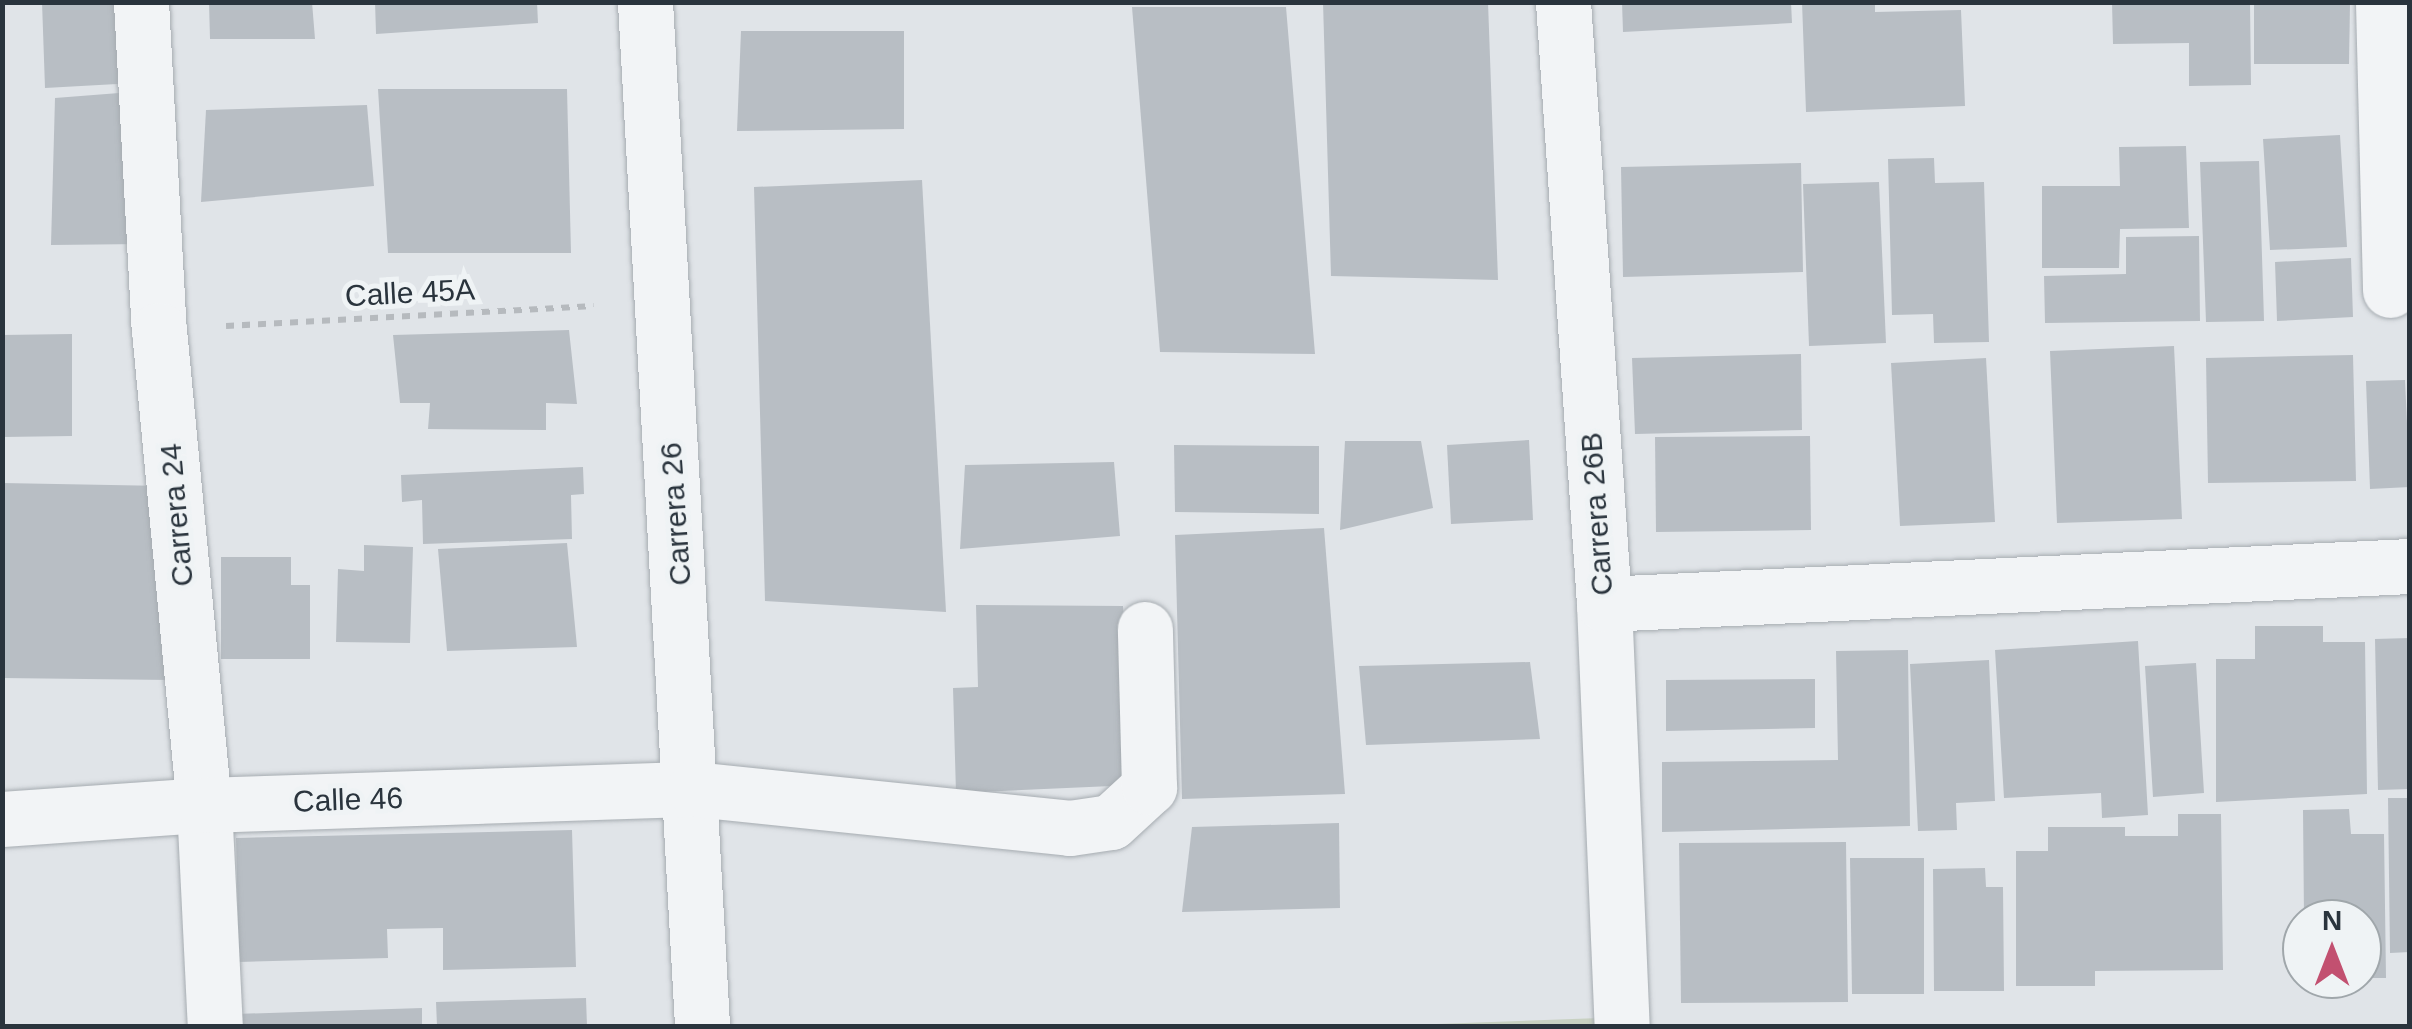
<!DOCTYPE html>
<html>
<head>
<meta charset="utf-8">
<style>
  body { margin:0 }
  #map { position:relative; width:2412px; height:1029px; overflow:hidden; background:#e0e4e8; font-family:Helvetica,sans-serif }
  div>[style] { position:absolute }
  .green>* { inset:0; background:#c8d1c2 }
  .building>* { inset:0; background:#b8bec4 }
  .path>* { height:6px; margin-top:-3px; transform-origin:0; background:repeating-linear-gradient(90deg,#b6babe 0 8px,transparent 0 16px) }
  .roads { filter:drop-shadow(0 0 2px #a6acb1) drop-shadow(0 0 2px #a6acb1) }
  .street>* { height:55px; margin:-27.5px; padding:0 27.5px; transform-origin:27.5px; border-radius:27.5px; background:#f2f4f6 }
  span { translate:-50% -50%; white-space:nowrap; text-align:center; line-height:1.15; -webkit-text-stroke:10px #eff3f5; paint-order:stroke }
  .street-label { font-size:30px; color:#2a343d }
  .frame { position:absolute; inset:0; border:5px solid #2a343d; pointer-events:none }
  .north { position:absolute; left:2282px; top:899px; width:100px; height:100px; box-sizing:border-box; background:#eff3f5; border:2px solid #a0a7ab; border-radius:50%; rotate:0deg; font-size:28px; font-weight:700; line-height:40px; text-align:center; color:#2a343d }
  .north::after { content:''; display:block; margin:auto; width:35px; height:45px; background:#c25070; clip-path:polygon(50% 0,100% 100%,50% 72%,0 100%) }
</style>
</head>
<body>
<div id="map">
  <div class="green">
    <div style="clip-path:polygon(1600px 1018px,1600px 1026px,1382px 1026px)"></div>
  </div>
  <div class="building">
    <div style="clip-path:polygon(42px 2px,130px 2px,135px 83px,45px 88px)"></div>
    <div style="clip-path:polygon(209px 2px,312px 2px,315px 39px,210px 39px)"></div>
    <div style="clip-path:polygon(375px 2px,537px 2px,538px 23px,376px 34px)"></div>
    <div style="clip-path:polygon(1323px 2px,1488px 2px,1498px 280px,1331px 276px)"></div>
    <div style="clip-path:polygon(1622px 2px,1791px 2px,1792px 23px,1623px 32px)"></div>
    <div style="clip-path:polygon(1802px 2px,1875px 2px,1875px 12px,1961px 10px,1965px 106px,1806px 112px)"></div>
    <div style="clip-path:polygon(2112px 2px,2250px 2px,2251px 85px,2189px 86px,2189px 43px,2113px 44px)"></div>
    <div style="clip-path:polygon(2254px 2px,2350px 2px,2349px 64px,2254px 64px)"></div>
    <div style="clip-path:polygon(1132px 7px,1286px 7px,1315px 354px,1160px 352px)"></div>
    <div style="clip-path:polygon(741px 31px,904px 31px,904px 129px,737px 131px)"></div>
    <div style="clip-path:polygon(378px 89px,567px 89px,571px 253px,388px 253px)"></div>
    <div style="clip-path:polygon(132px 92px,142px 244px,51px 245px,55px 98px)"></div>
    <div style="clip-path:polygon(367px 105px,374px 186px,201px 202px,206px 110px)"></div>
    <div style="clip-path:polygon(2340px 135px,2347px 247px,2270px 250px,2263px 139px)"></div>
    <div style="clip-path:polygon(2186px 146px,2189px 228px,2120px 229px,2119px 268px,2042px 268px,2042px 186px,2120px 186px,2119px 147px)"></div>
    <div style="clip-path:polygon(1934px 158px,1935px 183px,1984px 182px,1989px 342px,1934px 343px,1933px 314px,1892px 315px,1888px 159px)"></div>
    <div style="clip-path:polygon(2259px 161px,2264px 321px,2206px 322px,2200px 162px)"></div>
    <div style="clip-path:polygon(1801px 163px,1803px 272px,1623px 277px,1621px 167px)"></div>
    <div style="clip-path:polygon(922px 180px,946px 612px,765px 601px,754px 187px)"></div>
    <div style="clip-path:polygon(1879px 182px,1886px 343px,1809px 346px,1803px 184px)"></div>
    <div style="clip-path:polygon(2199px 236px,2200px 321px,2045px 323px,2044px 276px,2126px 274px,2126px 237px)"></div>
    <div style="clip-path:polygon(2351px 258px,2353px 317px,2277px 321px,2275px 262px)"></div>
    <div style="clip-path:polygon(569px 330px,577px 404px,546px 403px,546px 430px,428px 429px,430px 403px,400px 403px,393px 335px)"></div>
    <div style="clip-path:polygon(72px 334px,72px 436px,3px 437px,2px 335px)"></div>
    <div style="clip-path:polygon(2174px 346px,2182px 519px,2057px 523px,2050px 351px)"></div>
    <div style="clip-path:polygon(1801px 354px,1802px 430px,1635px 434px,1632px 358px)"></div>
    <div style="clip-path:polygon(2353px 355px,2356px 481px,2208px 483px,2206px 358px)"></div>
    <div style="clip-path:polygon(1986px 358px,1995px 522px,1900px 526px,1891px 363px)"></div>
    <div style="clip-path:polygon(2405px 380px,2410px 487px,2370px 489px,2366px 381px)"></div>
    <div style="clip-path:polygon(1810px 436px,1811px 530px,1656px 532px,1655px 437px)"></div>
    <div style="clip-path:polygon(1529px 440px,1533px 520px,1451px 524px,1447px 445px)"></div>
    <div style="clip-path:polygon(1345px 441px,1421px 441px,1433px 508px,1340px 530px)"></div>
    <div style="clip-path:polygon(1174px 445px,1319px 446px,1319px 514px,1175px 512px)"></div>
    <div style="clip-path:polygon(1114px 462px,1120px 536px,960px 549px,965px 465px)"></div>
    <div style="clip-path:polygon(583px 467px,584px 494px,571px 495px,572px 539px,423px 544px,422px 500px,402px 502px,401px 475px)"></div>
    <div style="clip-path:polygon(2px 483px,165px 486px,170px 680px,2px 678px)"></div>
    <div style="clip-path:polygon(1324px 528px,1345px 794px,1182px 799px,1175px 535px)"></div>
    <div style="clip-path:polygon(567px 543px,577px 647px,447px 651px,438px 549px)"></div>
    <div style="clip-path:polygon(364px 545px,413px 547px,410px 643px,336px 642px,338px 569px,364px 571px)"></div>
    <div style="clip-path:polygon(221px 557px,291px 557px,291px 585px,310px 585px,310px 659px,221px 659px)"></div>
    <div style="clip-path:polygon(976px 605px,1123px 606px,1134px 785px,956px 793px,953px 688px,978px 687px)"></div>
    <div style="clip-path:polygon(2255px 626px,2323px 626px,2323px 642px,2365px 642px,2367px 794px,2216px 802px,2216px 659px,2255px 659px)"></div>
    <div style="clip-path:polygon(2410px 638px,2410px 789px,2378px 790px,2375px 639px)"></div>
    <div style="clip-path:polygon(2138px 641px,2148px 815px,2102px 818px,2101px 793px,2004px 798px,1995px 650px)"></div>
    <div style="clip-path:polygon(1908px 650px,1910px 826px,1662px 832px,1662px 762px,1838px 760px,1836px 651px)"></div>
    <div style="clip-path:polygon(1989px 660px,1995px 801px,1956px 803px,1957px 830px,1918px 831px,1910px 664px)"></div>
    <div style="clip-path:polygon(1530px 662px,1540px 739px,1366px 745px,1359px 666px)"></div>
    <div style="clip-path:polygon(2196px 663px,2204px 793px,2153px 797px,2145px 666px)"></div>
    <div style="clip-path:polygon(1815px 679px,1815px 728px,1666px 731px,1666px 680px)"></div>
    <div style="clip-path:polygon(2388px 798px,2410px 798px,2410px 952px,2390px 953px)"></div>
    <div style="clip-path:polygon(2349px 809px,2351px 834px,2384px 834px,2386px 978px,2362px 978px,2362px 919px,2304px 919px,2303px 810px)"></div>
    <div style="clip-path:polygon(2178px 814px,2221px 814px,2223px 970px,2095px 971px,2095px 986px,2016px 986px,2016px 851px,2048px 851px,2048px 827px,2125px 827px,2125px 836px,2178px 836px)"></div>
    <div style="clip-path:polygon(1339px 823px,1340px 908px,1182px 912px,1192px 827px)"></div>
    <div style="clip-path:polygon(572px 830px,576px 967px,443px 970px,443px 928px,387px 929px,388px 958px,239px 962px,236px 838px)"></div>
    <div style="clip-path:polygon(1846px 842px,1848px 1002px,1681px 1003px,1679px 843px)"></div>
    <div style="clip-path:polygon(1850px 858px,1924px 858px,1924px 994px,1852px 994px)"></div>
    <div style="clip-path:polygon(1985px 868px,1986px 887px,2003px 887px,2004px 991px,1934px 991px,1933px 869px)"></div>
    <div style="clip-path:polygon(586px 998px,587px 1026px,437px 1026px,436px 1002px)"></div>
    <div style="clip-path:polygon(422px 1008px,422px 1026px,237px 1026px,236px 1014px)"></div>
  </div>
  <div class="path">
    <div style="left:226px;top:326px;width:368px;rotate:-3.1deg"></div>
  </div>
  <div class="roads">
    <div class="street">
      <div style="left:141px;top:2px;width:328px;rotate:86.9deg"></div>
      <div style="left:159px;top:330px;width:477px;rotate:84.6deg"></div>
      <div style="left:204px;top:805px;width:221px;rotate:87.2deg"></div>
      <div style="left:645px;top:2px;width:1026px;rotate:86.81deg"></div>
      <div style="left:1563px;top:2px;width:603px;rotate:86.1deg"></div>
      <div style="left:1604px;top:604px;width:422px;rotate:87.6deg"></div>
      <div style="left:2383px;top:2px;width:288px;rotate:88.6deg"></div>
      <div style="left:1604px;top:604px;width:807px;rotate:-2.7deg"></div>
      <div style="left:2px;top:819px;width:202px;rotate:-4deg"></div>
      <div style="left:204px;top:805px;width:490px;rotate:-1.9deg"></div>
      <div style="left:694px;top:789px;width:378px;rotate:5.9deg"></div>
      <div style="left:1070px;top:828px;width:41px;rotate:-8.3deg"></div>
      <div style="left:1111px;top:822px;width:52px;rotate:-42.6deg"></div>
      <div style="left:1149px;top:787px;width:158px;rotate:-91.5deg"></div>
    </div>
  </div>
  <div class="street-label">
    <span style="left:410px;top:293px;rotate:-3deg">Calle 45A</span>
    <span style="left:676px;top:514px;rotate:-94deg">Carrera 26</span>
    <span style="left:1597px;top:514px;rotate:-94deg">Carrera 26B</span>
    <span style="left:177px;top:515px;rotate:-95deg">Carrera 24</span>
    <span style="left:348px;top:800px;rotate:-2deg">Calle 46</span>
  </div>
  <div class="frame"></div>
  <div class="north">N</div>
</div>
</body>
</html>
